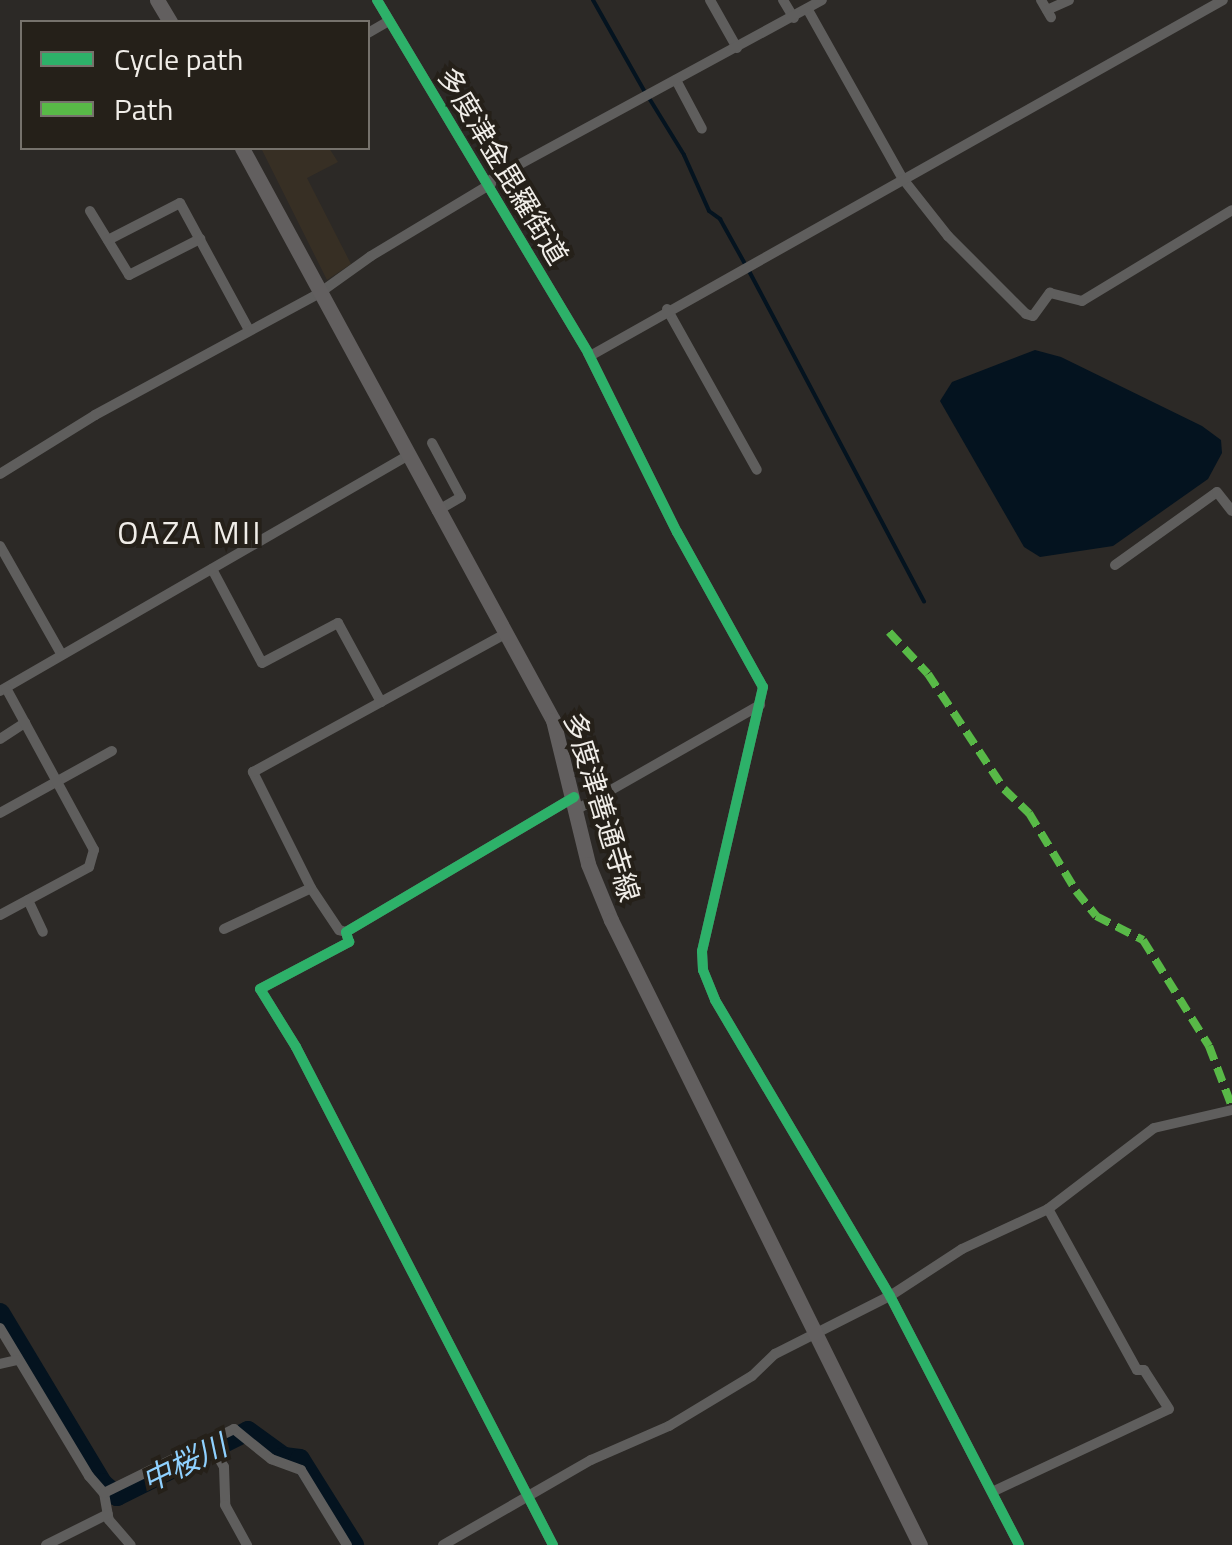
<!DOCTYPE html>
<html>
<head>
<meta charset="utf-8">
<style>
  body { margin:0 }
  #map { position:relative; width:1232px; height:1545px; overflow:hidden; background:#2c2926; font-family:"Titillium Web","Noto Sans JP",sans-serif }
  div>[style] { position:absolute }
  .built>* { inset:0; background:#372f24 }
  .water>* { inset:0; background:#04131f }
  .stream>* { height:4px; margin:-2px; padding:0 2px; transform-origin:2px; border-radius:2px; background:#04131f }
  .river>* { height:20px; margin:-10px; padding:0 10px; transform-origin:10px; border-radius:10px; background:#04131f }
  .minor>* { height:10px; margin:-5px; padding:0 5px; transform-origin:5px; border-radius:5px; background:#5f5e5d }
  .secondary>* { height:15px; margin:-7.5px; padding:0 7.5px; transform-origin:7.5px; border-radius:7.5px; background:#625f5f }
  .quiet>* { height:8px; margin-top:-4px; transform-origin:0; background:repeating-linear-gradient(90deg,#58b947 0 15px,transparent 0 23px) }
  .cycleway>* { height:10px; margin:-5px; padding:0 5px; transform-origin:5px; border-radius:5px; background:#2db169 }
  span { translate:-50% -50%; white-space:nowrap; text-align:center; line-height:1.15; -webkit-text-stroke:8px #252019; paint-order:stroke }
  .street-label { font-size:28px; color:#f0ede8 }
  .water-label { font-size:30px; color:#8fd1ff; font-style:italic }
  .quarter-label { font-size:32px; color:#f0ede8; letter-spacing:2.5px }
  .legend { position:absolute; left:20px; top:20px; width:350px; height:130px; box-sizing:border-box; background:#252019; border:2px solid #76726c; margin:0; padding:12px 18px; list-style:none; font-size:30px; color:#f0ede8 }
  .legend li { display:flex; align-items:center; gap:20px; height:50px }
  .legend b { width:50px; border:2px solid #76726c }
</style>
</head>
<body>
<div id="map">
  <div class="built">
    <div style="clip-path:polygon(261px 148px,329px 148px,338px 162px,307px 178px,351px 264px,327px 280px)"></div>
  </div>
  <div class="water">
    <div style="clip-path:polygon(1035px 350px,1061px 357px,1202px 426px,1221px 440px,1222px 453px,1208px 479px,1113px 546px,1040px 557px,1024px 547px,940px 401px,952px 382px)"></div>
  </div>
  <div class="stream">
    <div style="left:593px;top:0;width:108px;rotate:60.6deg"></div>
    <div style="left:649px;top:98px;width:67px;rotate:58.4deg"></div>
    <div style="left:684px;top:155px;width:61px;rotate:65.9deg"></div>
    <div style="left:709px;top:211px;width:14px;rotate:36deg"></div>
    <div style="left:720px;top:219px;width:60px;rotate:60.9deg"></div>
    <div style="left:749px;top:271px;width:374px;rotate:62.1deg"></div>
  </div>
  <div class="river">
    <div style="left:0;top:1313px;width:198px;rotate:59deg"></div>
    <div style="left:102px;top:1483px;width:20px;rotate:41deg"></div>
    <div style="left:117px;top:1496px;width:146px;rotate:-26.4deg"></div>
    <div style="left:248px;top:1431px;width:44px;rotate:35.8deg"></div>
    <div style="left:284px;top:1457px;width:16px;rotate:7deg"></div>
    <div style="left:300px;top:1459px;width:102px;rotate:57.9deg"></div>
  </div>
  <div class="minor">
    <div style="left:377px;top:0;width:411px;rotate:59.1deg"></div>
    <div style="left:588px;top:353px;width:200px;rotate:63.6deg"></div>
    <div style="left:677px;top:532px;width:177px;rotate:61deg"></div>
    <div style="left:763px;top:687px;width:271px;rotate:103deg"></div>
    <div style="left:702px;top:951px;width:19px;rotate:87deg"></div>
    <div style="left:703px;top:970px;width:32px;rotate:68deg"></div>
    <div style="left:715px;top:1000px;width:344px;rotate:59.4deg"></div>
    <div style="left:890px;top:1296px;width:280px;rotate:62.6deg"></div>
    <div style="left:710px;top:0;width:55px;rotate:60.6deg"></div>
    <div style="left:783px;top:0;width:21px;rotate:59deg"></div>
    <div style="left:1041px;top:0;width:20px;rotate:60deg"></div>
    <div style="left:808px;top:10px;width:194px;rotate:60.7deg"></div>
    <div style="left:903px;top:179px;width:73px;rotate:51.7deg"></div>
    <div style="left:948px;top:236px;width:110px;rotate:45deg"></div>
    <div style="left:1026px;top:314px;width:7px;rotate:16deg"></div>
    <div style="left:1033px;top:316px;width:29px;rotate:-54deg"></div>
    <div style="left:1050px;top:293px;width:33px;rotate:14deg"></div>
    <div style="left:1082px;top:301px;width:175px;rotate:-31.2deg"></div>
    <div style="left:1047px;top:10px;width:24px;rotate:-24deg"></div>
    <div style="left:368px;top:33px;width:24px;rotate:-30deg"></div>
    <div style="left:676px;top:80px;width:55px;rotate:62deg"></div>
    <div style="left:487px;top:182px;width:381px;rotate:-28.5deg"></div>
    <div style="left:90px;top:211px;width:75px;rotate:58.6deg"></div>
    <div style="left:129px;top:275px;width:80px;rotate:-26.9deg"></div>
    <div style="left:108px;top:240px;width:81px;rotate:-27.2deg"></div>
    <div style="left:180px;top:203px;width:145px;rotate:61.5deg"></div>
    <div style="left:667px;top:309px;width:184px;rotate:60.8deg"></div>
    <div style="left:590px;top:356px;width:726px;rotate:-29.35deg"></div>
    <div style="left:432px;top:443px;width:61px;rotate:61.8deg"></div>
    <div style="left:461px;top:497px;width:28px;rotate:150deg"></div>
    <div style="left:0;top:474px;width:112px;rotate:-31.8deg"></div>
    <div style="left:95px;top:415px;width:254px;rotate:-28.5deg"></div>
    <div style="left:318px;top:294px;width:65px;rotate:-35.6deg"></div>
    <div style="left:371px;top:256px;width:140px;rotate:-31deg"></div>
    <div style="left:0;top:546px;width:125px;rotate:60.4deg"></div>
    <div style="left:1115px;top:565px;width:125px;rotate:-35.6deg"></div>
    <div style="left:1217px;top:492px;width:24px;rotate:52deg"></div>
    <div style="left:212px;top:569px;width:106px;rotate:62deg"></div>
    <div style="left:262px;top:663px;width:86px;rotate:-27.8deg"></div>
    <div style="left:338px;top:623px;width:90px;rotate:61.4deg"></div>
    <div style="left:0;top:691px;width:469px;rotate:-30deg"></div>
    <div style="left:0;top:739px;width:30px;rotate:-33deg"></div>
    <div style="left:576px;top:810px;width:212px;rotate:-29.7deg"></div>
    <div style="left:0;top:813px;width:128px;rotate:-29deg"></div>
    <div style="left:28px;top:900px;width:35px;rotate:65deg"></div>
    <div style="left:0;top:915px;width:101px;rotate:-28.3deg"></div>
    <div style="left:89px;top:867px;width:18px;rotate:-74deg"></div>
    <div style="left:94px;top:850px;width:184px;rotate:-118.5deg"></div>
    <div style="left:224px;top:929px;width:96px;rotate:-25.2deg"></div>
    <div style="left:346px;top:932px;width:7px;rotate:-164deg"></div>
    <div style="left:339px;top:930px;width:50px;rotate:-123.7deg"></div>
    <div style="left:311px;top:888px;width:130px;rotate:-116.6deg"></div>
    <div style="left:253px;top:772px;width:287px;rotate:-28.7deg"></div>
    <div style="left:0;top:1328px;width:173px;rotate:59deg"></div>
    <div style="left:89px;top:1476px;width:23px;rotate:49deg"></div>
    <div style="left:104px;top:1493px;width:27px;rotate:80deg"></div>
    <div style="left:109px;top:1520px;width:33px;rotate:49deg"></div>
    <div style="left:0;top:1364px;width:17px;rotate:-13deg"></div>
    <div style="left:209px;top:1441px;width:30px;rotate:60deg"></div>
    <div style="left:224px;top:1467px;width:38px;rotate:88deg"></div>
    <div style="left:225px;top:1505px;width:46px;rotate:61.2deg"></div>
    <div style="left:992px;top:1492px;width:195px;rotate:-25.1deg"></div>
    <div style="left:1169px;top:1409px;width:46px;rotate:-122.7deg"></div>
    <div style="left:1144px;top:1370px;width:7px;rotate:180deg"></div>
    <div style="left:1137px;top:1370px;width:184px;rotate:-118.9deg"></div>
    <div style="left:104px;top:1493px;width:145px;rotate:-26.2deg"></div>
    <div style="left:234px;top:1429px;width:48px;rotate:39deg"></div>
    <div style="left:271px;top:1459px;width:32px;rotate:20deg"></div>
    <div style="left:301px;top:1470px;width:88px;rotate:58.5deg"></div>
    <div style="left:46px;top:1545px;width:69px;rotate:-26.6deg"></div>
    <div style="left:443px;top:1545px;width:171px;rotate:-29.9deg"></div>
    <div style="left:591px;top:1460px;width:85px;rotate:-23.6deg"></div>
    <div style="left:669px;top:1426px;width:97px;rotate:-31.1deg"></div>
    <div style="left:752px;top:1376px;width:32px;rotate:-44deg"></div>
    <div style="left:775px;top:1354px;width:129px;rotate:-26.8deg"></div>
    <div style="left:890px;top:1296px;width:86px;rotate:-33.1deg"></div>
    <div style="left:962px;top:1249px;width:95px;rotate:-24.9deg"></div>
    <div style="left:1048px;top:1209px;width:133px;rotate:-37.4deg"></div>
    <div style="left:1154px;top:1128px;width:80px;rotate:-13deg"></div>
    <div style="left:553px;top:1545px;width:560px;rotate:-117.3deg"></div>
    <div style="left:296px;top:1047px;width:68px;rotate:-121.8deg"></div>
    <div style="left:260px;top:989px;width:101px;rotate:-27.8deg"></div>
    <div style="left:349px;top:942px;width:10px;rotate:-107deg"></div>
    <div style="left:346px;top:932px;width:264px;rotate:-30.6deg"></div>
  </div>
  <div class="secondary">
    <div style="left:157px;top:0;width:26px;rotate:59deg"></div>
    <div style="left:242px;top:148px;width:651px;rotate:61.47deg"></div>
    <div style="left:553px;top:720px;width:148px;rotate:76.3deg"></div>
    <div style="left:588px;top:864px;width:61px;rotate:67.7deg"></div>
    <div style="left:611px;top:920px;width:697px;rotate:63.69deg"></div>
  </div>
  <div class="quiet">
    <div style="left:889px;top:632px;width:57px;rotate:47.1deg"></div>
    <div style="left:928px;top:674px;width:138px;rotate:56.5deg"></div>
    <div style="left:1004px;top:789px;width:35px;rotate:44deg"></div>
    <div style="left:1029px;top:813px;width:91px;rotate:58.9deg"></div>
    <div style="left:1076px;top:891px;width:32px;rotate:51deg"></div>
    <div style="left:1096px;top:916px;width:53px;rotate:27.1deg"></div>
    <div style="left:1143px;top:940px;width:125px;rotate:58.1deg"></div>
    <div style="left:1209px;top:1046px;width:65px;rotate:69.3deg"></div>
  </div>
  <div class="cycleway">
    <div style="left:377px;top:0;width:411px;rotate:59.1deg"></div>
    <div style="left:588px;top:353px;width:200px;rotate:63.6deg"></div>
    <div style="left:677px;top:532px;width:177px;rotate:61deg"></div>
    <div style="left:763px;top:687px;width:271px;rotate:103deg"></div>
    <div style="left:702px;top:951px;width:19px;rotate:87deg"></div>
    <div style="left:703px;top:970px;width:32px;rotate:68deg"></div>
    <div style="left:715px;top:1000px;width:344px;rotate:59.4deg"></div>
    <div style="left:890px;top:1296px;width:280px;rotate:62.6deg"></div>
    <div style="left:553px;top:1545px;width:560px;rotate:-117.3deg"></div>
    <div style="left:296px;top:1047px;width:68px;rotate:-121.8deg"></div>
    <div style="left:260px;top:989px;width:101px;rotate:-27.8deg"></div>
    <div style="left:349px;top:942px;width:10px;rotate:-107deg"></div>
    <div style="left:346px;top:932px;width:265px;rotate:-30.6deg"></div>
  </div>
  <div class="street-label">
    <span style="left:503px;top:166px;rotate:59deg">多度津金毘羅街道</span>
    <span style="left:602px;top:807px;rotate:73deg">多度津善通寺線</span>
  </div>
  <div class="water-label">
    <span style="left:184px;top:1463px;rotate:-26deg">中桜川</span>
  </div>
  <div class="quarter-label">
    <span style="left:190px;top:532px">OAZA MII</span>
  </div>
  <ul class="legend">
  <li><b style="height:12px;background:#2db169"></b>Cycle path</li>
  <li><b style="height:12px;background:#58b947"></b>Path</li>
  </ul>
</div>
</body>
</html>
